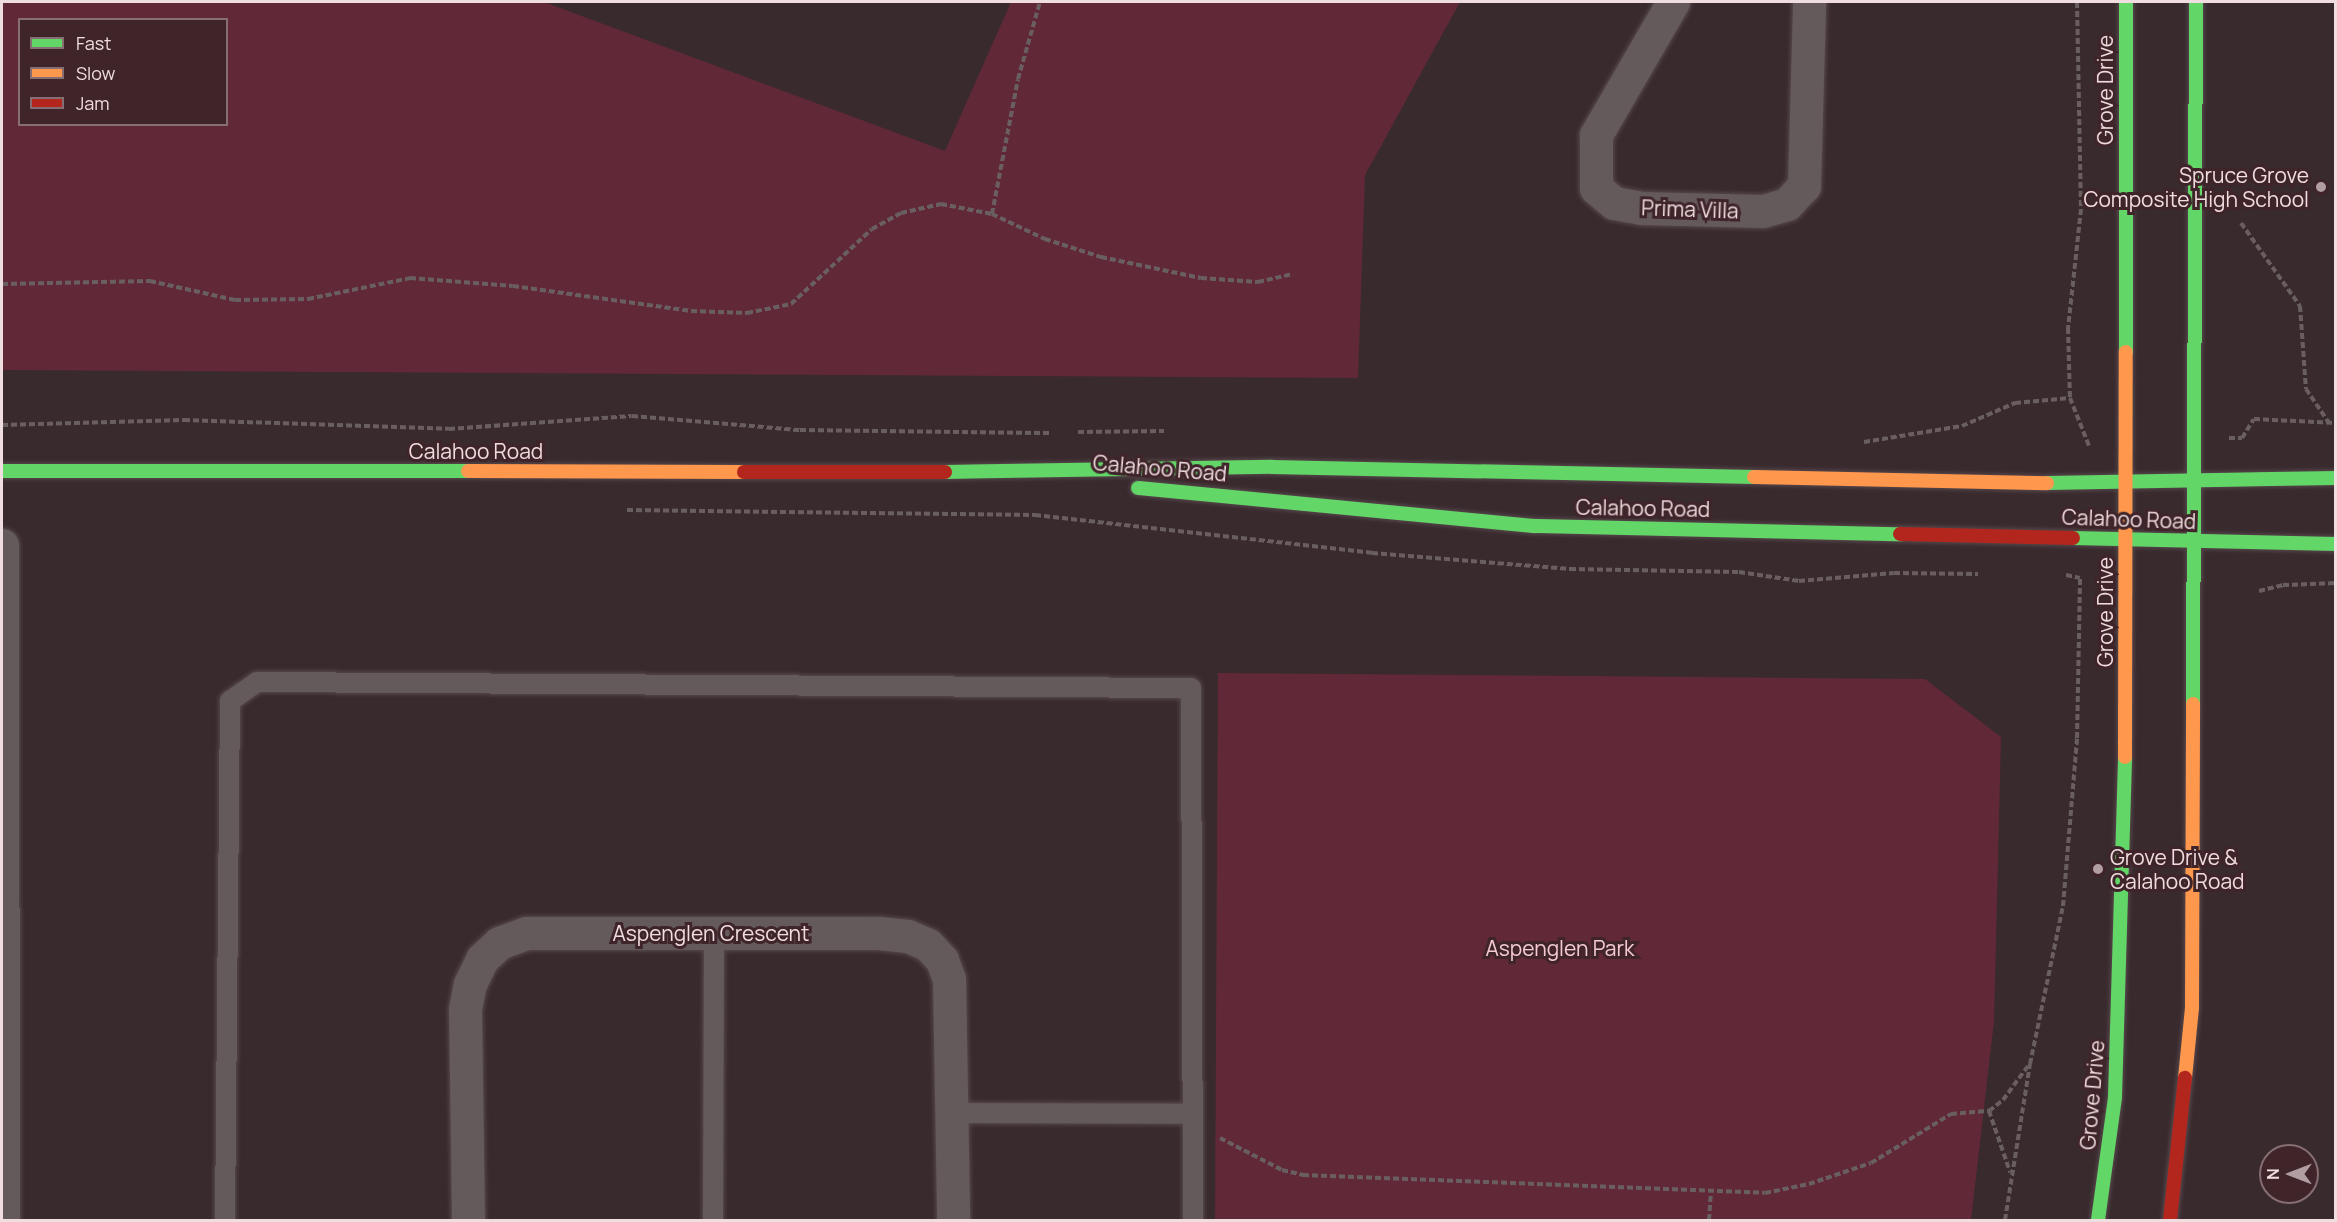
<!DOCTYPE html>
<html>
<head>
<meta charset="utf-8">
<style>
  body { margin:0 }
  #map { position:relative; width:2337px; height:1222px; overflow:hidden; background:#392a2e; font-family:Manrope,sans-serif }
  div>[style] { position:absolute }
  .green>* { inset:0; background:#612838 }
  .path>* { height:4px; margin-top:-2px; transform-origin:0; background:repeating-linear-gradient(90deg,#695f61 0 6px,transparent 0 9px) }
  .roads { filter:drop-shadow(0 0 2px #56484b) drop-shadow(0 0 2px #56484b) }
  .lane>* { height:20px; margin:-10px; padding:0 10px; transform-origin:10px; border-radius:10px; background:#645a5c }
  .street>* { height:33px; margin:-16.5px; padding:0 16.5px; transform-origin:16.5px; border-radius:16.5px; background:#645a5c }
  .fast>* { height:14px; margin:-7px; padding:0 7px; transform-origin:7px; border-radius:7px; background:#63d668 }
  .slow>* { height:14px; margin:-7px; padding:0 7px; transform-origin:7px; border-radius:7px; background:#ff974d }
  .jam>* { height:14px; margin:-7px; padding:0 7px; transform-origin:7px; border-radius:7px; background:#b3261e }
  .dots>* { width:16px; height:16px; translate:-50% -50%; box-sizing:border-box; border:3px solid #3f242a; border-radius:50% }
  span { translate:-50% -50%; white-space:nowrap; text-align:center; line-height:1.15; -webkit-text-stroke:6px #3f242a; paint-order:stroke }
  .street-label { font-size:21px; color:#f0dde0 }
  .poi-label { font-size:21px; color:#f0dde0 }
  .right { translate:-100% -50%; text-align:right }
  .left { translate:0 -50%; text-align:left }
  .park-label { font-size:21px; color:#f5cad1 }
  .frame { position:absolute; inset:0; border:3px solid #f0dde0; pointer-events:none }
  .legend { position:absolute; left:18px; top:18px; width:210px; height:108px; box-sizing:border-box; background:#3f242a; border:2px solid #866e73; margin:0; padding:8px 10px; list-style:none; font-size:18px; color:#f0dde0 }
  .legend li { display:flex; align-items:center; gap:12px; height:30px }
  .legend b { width:30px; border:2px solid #866e73 }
  .north { position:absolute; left:2259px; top:1144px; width:60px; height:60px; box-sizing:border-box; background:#3f242a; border:2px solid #866e73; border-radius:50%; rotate:270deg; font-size:16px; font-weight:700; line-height:24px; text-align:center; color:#f0dde0 }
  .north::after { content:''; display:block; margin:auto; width:21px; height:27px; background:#b09ea2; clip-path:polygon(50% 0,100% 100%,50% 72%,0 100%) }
</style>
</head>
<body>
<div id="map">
  <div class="green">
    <div style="clip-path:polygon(evenodd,2px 2px,544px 2px,945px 151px,1011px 2px,1460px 2px,1365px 175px,1358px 378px,2px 370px,2px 2px,20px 20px,226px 20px,226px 124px,20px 124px,20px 20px)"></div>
    <div style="clip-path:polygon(1218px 673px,1925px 679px,2001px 737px,1994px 1021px,1971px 1220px,1215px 1220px)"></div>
  </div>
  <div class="path">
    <div style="left:2077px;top:2px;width:207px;rotate:88.9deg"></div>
    <div style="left:2081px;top:209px;width:120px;rotate:96.2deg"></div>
    <div style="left:2068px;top:328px;width:70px;rotate:88.4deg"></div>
    <div style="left:2070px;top:398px;width:52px;rotate:68.4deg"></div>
    <div style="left:992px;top:214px;width:137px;rotate:-79.1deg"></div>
    <div style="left:1018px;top:79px;width:80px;rotate:-74.1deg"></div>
    <div style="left:2241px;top:223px;width:102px;rotate:54.6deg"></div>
    <div style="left:2300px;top:306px;width:83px;rotate:85.9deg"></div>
    <div style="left:2306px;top:389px;width:41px;rotate:55.9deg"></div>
    <div style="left:2px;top:284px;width:148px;rotate:-1.2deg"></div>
    <div style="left:150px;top:281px;width:87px;rotate:12.6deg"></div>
    <div style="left:235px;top:300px;width:73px;rotate:-0.8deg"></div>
    <div style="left:308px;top:299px;width:104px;rotate:-11.6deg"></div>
    <div style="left:410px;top:278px;width:103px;rotate:4.4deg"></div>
    <div style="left:513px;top:286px;width:180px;rotate:8deg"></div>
    <div style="left:691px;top:311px;width:56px;rotate:2deg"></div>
    <div style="left:747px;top:313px;width:45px;rotate:-11.6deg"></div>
    <div style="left:791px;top:304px;width:110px;rotate:-42.8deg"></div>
    <div style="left:872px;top:229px;width:33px;rotate:-29deg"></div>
    <div style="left:901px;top:213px;width:41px;rotate:-12.7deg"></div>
    <div style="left:941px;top:204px;width:52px;rotate:11.1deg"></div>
    <div style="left:992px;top:214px;width:59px;rotate:25.3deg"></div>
    <div style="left:1045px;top:239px;width:59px;rotate:17.8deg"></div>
    <div style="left:1101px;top:257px;width:102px;rotate:11.9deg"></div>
    <div style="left:1201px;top:278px;width:57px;rotate:4deg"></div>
    <div style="left:1258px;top:282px;width:36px;rotate:-13deg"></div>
    <div style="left:2px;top:425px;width:182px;rotate:-1.6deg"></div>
    <div style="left:184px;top:420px;width:265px;rotate:1.9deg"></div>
    <div style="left:449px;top:429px;width:183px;rotate:-4.1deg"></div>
    <div style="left:632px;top:416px;width:169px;rotate:4.8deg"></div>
    <div style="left:800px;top:430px;width:250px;rotate:0.7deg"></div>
    <div style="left:1078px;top:432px;width:86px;rotate:-0.7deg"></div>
    <div style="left:2229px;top:438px;width:13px"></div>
    <div style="left:2242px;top:438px;width:22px;rotate:-58deg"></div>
    <div style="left:2254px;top:419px;width:82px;rotate:2.8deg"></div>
    <div style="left:1864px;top:442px;width:99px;rotate:-9.3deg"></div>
    <div style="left:1962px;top:426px;width:58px;rotate:-23.5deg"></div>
    <div style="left:2015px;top:403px;width:55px;rotate:-5.2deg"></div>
    <div style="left:627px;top:510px;width:408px;rotate:0.7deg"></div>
    <div style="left:1035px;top:515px;width:339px;rotate:6.4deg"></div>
    <div style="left:1372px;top:553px;width:199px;rotate:4.6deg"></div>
    <div style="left:1570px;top:569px;width:169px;rotate:1deg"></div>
    <div style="left:1739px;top:572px;width:61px;rotate:8.5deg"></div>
    <div style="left:1799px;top:581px;width:95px;rotate:-4.8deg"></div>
    <div style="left:1894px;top:573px;width:84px;rotate:0.7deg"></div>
    <div style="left:2066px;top:575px;width:14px;rotate:12deg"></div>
    <div style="left:2259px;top:591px;width:25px;rotate:-14deg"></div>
    <div style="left:2283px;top:585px;width:53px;rotate:-2.2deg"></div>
    <div style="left:1989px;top:1111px;width:65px;rotate:71deg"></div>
    <div style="left:1220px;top:1138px;width:70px;rotate:27.3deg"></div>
    <div style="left:1282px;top:1170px;width:22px;rotate:13deg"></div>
    <div style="left:1303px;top:1175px;width:462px;rotate:2.2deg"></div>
    <div style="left:1765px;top:1193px;width:45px;rotate:-11.6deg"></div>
    <div style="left:1809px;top:1184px;width:65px;rotate:-18.7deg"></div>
    <div style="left:1871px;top:1163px;width:94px;rotate:-31.5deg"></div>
    <div style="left:1951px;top:1114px;width:38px;rotate:-5deg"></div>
    <div style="left:1989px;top:1111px;width:18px;rotate:-38deg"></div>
    <div style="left:2003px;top:1100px;width:42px;rotate:-53.7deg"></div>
    <div style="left:1709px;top:1220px;width:27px;rotate:-86deg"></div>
    <div style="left:2005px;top:1220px;width:158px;rotate:-80.9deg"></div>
    <div style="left:2030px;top:1064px;width:161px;rotate:-78.2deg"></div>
    <div style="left:2063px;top:906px;width:169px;rotate:-85.2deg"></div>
    <div style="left:2077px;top:738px;width:162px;rotate:-88.9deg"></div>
  </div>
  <div class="roads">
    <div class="lane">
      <div style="left:952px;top:1113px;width:240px;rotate:0.2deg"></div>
      <div style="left:225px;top:1220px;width:519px;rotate:-89.45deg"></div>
      <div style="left:230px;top:701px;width:33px;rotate:-35deg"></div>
      <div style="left:257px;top:682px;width:934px;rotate:0.37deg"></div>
      <div style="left:1191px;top:688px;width:532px;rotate:89.78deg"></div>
      <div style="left:713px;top:1220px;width:287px;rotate:-89.8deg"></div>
    </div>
    <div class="street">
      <div style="left:1673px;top:2px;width:154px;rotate:120.1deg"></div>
      <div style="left:1596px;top:135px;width:53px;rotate:90deg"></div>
      <div style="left:1596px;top:188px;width:23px;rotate:40deg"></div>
      <div style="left:1614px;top:203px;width:27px;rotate:10deg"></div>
      <div style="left:1641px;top:208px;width:122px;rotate:1.4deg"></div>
      <div style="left:1763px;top:211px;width:25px;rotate:-16deg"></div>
      <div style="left:1787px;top:204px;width:25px;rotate:-47deg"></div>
      <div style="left:1804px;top:186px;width:184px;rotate:-88.4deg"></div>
      <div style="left:2px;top:545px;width:675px;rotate:89.92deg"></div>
      <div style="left:468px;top:1220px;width:211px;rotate:-90.8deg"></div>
      <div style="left:465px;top:1009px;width:25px;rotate:-79deg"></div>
      <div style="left:470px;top:984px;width:28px;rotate:-64deg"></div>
      <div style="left:482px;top:959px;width:23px;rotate:-43deg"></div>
      <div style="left:499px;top:943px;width:29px;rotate:-20deg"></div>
      <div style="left:526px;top:933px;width:353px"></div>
      <div style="left:879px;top:933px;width:29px;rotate:6deg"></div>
      <div style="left:908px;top:936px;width:22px;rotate:24deg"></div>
      <div style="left:928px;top:945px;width:21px;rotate:47deg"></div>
      <div style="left:942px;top:960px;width:20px;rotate:70deg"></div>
      <div style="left:949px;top:979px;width:241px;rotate:89deg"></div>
    </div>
    <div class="fast">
      <div style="left:2126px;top:352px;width:350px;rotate:-90deg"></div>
      <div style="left:2px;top:471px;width:466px"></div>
      <div style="left:945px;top:472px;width:327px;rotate:-0.9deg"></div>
      <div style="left:1272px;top:467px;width:482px;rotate:1.2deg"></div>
      <div style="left:2047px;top:483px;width:289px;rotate:-1deg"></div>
      <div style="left:1138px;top:488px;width:398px;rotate:5.5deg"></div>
      <div style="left:1534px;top:526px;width:366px;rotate:1.3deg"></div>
      <div style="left:2073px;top:538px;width:263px;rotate:1.3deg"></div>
      <div style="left:2193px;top:704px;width:702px;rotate:-89.76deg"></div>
      <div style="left:2098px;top:1220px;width:124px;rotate:-82.1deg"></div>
      <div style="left:2115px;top:1097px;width:340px;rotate:-88.3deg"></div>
    </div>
    <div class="slow">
      <div style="left:468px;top:471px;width:276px;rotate:0.2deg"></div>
      <div style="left:1754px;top:477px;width:293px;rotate:1.2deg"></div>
      <div style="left:2125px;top:757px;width:405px;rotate:-89.9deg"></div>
      <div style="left:2185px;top:1078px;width:70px;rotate:-84.3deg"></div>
      <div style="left:2192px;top:1008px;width:304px;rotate:-89.8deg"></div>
    </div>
    <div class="jam">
      <div style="left:744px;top:472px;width:201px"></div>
      <div style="left:1900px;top:534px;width:173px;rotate:1.3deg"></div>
      <div style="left:2170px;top:1220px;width:143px;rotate:-84deg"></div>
    </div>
  </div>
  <div class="dots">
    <div style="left:2321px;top:187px;background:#b09ea2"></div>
    <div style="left:2098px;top:869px;background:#b09ea2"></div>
  </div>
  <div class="street-label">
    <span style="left:2105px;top:90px;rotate:-90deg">Grove Drive</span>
    <span style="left:1690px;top:209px;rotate:2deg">Prima Villa</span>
    <span style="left:476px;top:451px">Calahoo Road</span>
    <span style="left:1160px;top:468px;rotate:5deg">Calahoo Road</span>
    <span style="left:1643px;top:508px;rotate:1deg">Calahoo Road</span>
    <span style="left:2129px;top:519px;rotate:2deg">Calahoo Road</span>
    <span style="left:2105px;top:612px;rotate:-90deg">Grove Drive</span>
    <span style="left:711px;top:933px">Aspenglen Crescent</span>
    <span style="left:2092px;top:1095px;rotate:-85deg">Grove Drive</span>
  </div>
  <div class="poi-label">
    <span class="right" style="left:2309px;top:187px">Spruce Grove<br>Composite High School</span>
    <span class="left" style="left:2110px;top:869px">Grove Drive &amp;<br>Calahoo Road</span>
  </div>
  <div class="park-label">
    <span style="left:1560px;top:948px">Aspenglen Park</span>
  </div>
  <div class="frame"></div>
  <ul class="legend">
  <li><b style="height:8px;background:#63d668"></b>Fast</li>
  <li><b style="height:8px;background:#ff974d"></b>Slow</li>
  <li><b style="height:8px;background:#b3261e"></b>Jam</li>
  </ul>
  <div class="north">N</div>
</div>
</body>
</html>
